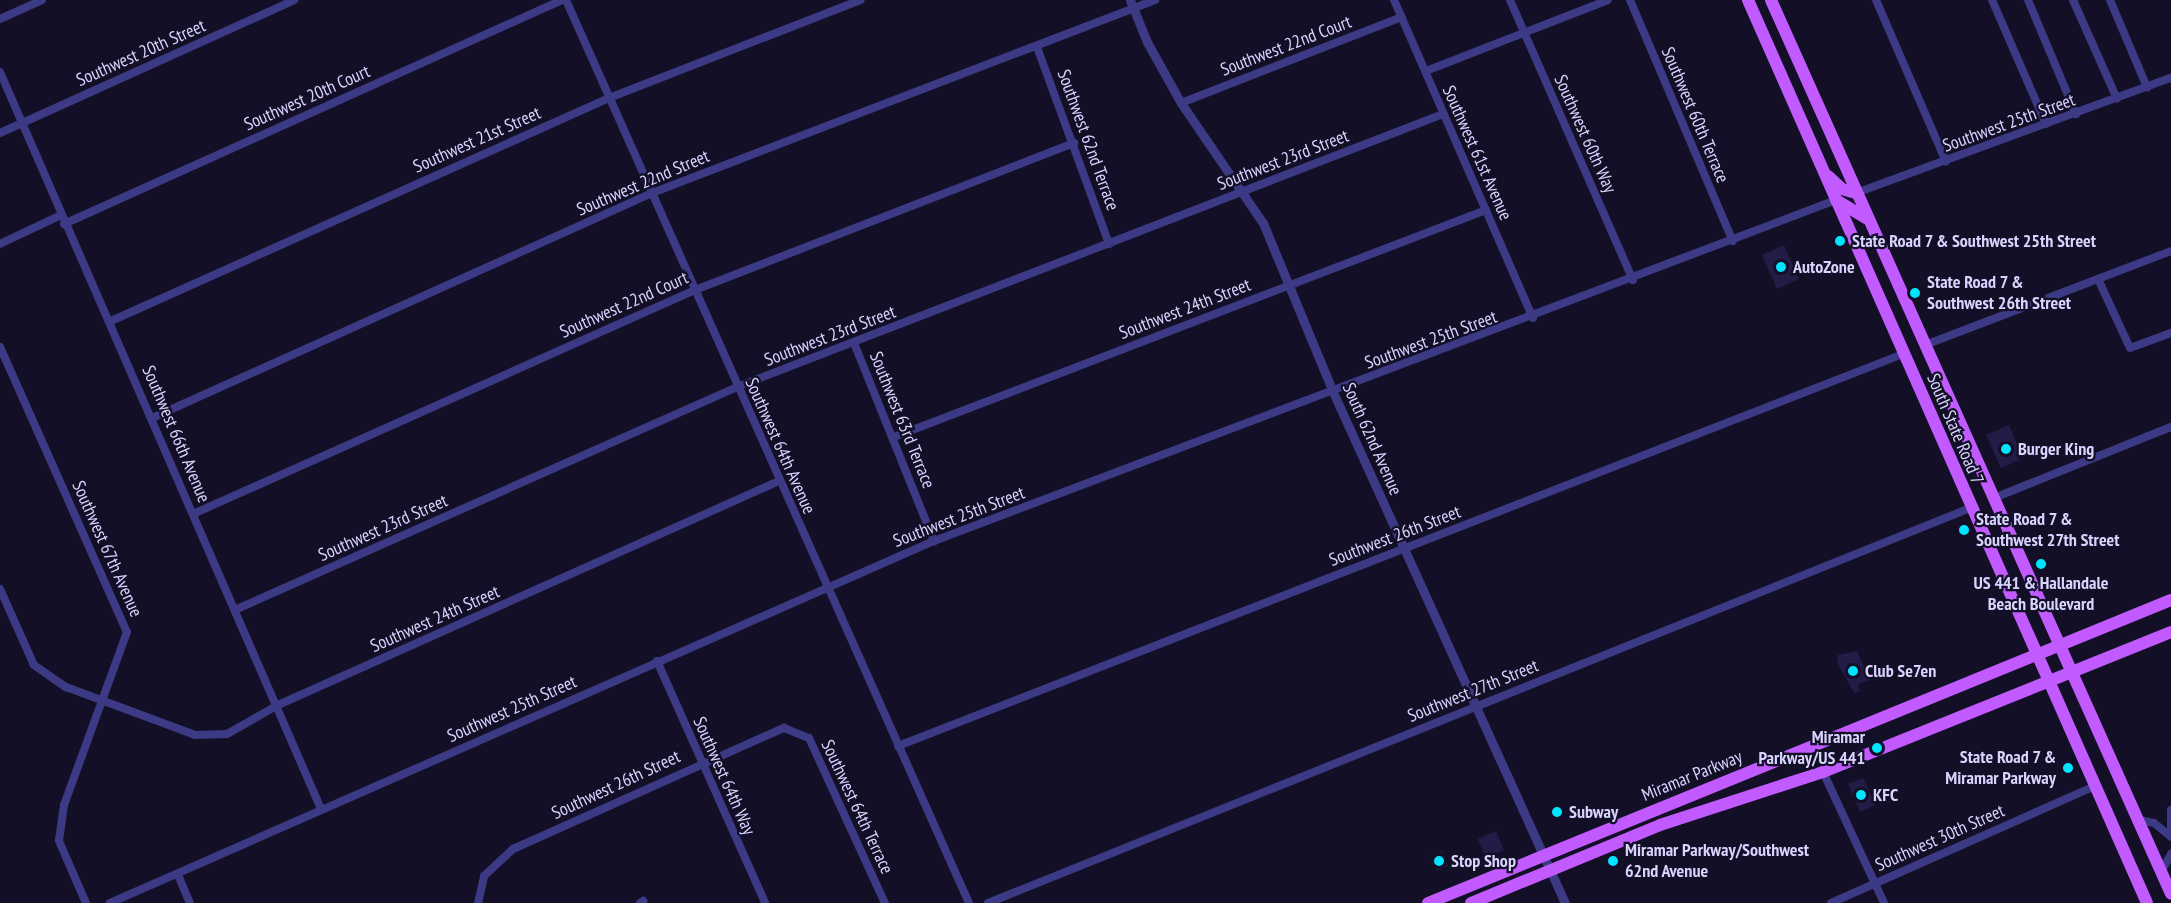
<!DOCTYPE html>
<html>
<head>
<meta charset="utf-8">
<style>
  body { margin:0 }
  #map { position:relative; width:2171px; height:903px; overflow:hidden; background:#130f26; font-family:"PT Sans Narrow",sans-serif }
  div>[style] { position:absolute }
  .building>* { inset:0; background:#241b47 }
  .minor>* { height:8px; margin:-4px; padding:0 4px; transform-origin:4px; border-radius:4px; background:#3d3a85 }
  .tertiary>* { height:9px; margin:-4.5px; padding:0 4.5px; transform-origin:4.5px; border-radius:4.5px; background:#3d3a85 }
  .primary>* { height:12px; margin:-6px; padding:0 6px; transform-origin:6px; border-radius:6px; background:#c25bff }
  .dots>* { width:16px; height:16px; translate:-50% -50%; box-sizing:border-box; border:3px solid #130f26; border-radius:50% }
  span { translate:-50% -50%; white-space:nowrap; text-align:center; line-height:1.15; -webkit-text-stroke:4.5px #130f26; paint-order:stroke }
  .street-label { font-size:18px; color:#d9d4ff }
  .poi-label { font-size:18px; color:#d9d4ff; font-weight:700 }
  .left { translate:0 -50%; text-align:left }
  .right { translate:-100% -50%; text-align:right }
</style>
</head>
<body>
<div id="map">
  <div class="building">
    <div style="clip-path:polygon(1784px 245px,1799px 279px,1777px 289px,1762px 255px)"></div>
    <div style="clip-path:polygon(2009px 425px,2021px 453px,2016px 455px,2019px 460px,2001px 468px,1986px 435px)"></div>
    <div style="clip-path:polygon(1857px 651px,1870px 680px,1858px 684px,1860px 691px,1854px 693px,1837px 662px,1838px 655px)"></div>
    <div style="clip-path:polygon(1863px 778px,1875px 805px,1860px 812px,1848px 784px)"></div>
    <div style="clip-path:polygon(1496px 831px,1504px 850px,1486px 858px,1478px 839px)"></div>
    <div style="clip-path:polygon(1442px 851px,1448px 866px,1437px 871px,1431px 856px)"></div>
  </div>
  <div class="minor">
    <div style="left:566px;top:0;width:989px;rotate:65.95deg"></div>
    <div style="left:1394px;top:0;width:347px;rotate:66.4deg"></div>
    <div style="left:1510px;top:0;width:306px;rotate:66.3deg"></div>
    <div style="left:1630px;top:0;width:262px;rotate:66.9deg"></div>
    <div style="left:1876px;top:0;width:176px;rotate:66.6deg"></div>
    <div style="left:1992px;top:0;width:135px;rotate:66.5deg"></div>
    <div style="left:2028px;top:0;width:124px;rotate:67.2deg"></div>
    <div style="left:2073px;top:0;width:108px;rotate:66deg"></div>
    <div style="left:2110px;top:0;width:95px;rotate:67deg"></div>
    <div style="left:0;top:19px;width:46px;rotate:-24.3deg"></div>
    <div style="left:1037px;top:47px;width:210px;rotate:69.9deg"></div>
    <div style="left:1426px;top:71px;width:195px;rotate:-21.3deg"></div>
    <div style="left:0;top:72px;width:804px;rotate:66.46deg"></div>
    <div style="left:1181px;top:103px;width:237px;rotate:-21.3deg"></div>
    <div style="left:0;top:133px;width:323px;rotate:-24.3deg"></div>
    <div style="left:1856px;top:193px;width:335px;rotate:-20.1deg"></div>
    <div style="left:64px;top:224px;width:546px;rotate:-24.22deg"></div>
    <div style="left:0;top:244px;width:68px;rotate:-25.4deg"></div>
    <div style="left:2098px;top:279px;width:76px;rotate:65.1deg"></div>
    <div style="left:2130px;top:348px;width:44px;rotate:-20.1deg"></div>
    <div style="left:111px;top:321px;width:546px;rotate:-24.12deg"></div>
    <div style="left:609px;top:98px;width:270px;rotate:-21.3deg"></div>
    <div style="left:854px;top:343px;width:214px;rotate:68deg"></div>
    <div style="left:1925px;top:345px;width:263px;rotate:-20.9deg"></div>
    <div style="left:0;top:347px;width:312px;rotate:66deg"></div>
    <div style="left:127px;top:632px;width:184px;rotate:110deg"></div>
    <div style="left:64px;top:805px;width:36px;rotate:98deg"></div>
    <div style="left:59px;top:841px;width:68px;rotate:66.5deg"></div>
    <div style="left:152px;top:418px;width:548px;rotate:-24.23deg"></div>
    <div style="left:652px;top:193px;width:539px;rotate:-20.99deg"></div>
    <div style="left:894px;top:437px;width:634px;rotate:-20.98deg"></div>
    <div style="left:1994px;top:498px;width:191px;rotate:-21.9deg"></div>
    <div style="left:193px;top:514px;width:550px;rotate:-24.05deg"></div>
    <div style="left:695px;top:290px;width:407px;rotate:-21.2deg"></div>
    <div style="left:0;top:589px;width:83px;rotate:65.9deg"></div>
    <div style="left:34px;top:665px;width:39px;rotate:35deg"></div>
    <div style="left:66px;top:687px;width:138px;rotate:20.4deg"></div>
    <div style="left:195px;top:735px;width:32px;rotate:-2deg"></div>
    <div style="left:227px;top:734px;width:59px;rotate:-29.6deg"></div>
    <div style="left:278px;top:705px;width:549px;rotate:-24.09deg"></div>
    <div style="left:237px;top:609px;width:547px;rotate:-23.94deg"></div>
    <div style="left:737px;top:387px;width:757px;rotate:-21.14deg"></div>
    <div style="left:657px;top:661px;width:265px;rotate:65.9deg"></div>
    <div style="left:898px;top:746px;width:1079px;rotate:-21.31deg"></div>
    <div style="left:1823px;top:772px;width:145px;rotate:65deg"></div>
    <div style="left:2171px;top:810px;width:25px;rotate:90deg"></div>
    <div style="left:2139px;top:820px;width:15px;rotate:11deg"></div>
    <div style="left:2154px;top:823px;width:22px;rotate:39deg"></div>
    <div style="left:2161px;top:872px;width:21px;rotate:-61deg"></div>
    <div style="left:178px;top:875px;width:30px;rotate:67deg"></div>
    <div style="left:110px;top:903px;width:900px;rotate:-23.72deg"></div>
    <div style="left:934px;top:541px;width:964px;rotate:-20.71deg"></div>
    <div style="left:478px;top:903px;width:28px;rotate:-77deg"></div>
    <div style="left:484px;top:876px;width:40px;rotate:-43deg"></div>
    <div style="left:513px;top:849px;width:297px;rotate:-24.1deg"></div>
    <div style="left:784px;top:728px;width:27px;rotate:22deg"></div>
    <div style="left:809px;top:738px;width:182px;rotate:65.3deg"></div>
    <div style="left:640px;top:903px;width:4px;rotate:-34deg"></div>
    <div style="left:988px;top:903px;width:1058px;rotate:-21.91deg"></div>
    <div style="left:1831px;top:903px;width:289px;rotate:-23.9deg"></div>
  </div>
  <div class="tertiary">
    <div style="left:1130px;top:0;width:45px;rotate:68deg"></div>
    <div style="left:1147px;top:42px;width:70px;rotate:60.9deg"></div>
    <div style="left:1181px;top:103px;width:145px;rotate:55.7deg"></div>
    <div style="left:1263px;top:223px;width:183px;rotate:67.5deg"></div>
    <div style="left:1333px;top:392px;width:561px;rotate:65.58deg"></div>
  </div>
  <div class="primary">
    <div style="left:1748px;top:0;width:987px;rotate:66.16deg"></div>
    <div style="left:1771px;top:0;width:979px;rotate:65.89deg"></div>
    <div style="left:1828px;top:176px;width:19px;rotate:43deg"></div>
    <div style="left:1842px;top:189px;width:15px;rotate:16deg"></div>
    <div style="left:1836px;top:200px;width:35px;rotate:31deg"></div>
    <div style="left:1428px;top:903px;width:802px;rotate:-22.19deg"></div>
    <div style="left:1471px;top:903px;width:204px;rotate:-22.4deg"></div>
    <div style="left:1660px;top:825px;width:171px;rotate:-18deg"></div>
    <div style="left:1823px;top:772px;width:375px;rotate:-21.9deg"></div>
  </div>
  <div class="dots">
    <div style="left:1840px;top:241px;background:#00e5ff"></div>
    <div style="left:1781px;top:267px;background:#00e5ff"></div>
    <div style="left:1915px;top:293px;background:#00e5ff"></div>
    <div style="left:2006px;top:449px;background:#00e5ff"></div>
    <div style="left:1964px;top:530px;background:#00e5ff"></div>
    <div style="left:2041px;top:564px;background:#00e5ff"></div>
    <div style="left:1853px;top:671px;background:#00e5ff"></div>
    <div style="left:1877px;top:748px;background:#00e5ff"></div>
    <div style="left:2068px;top:768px;background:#00e5ff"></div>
    <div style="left:1861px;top:795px;background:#00e5ff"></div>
    <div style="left:1557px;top:812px;background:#00e5ff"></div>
    <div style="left:1439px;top:861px;background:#00e5ff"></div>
    <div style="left:1613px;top:861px;background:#00e5ff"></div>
  </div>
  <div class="street-label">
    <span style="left:1286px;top:46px;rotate:-21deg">Southwest 22nd Court</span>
    <span style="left:141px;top:53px;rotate:-24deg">Southwest 20th Street</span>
    <span style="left:307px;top:98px;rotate:-24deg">Southwest 20th Court</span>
    <span style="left:1695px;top:115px;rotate:67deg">Southwest 60th Terrace</span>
    <span style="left:2009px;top:123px;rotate:-20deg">Southwest 25th Street</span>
    <span style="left:1585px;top:134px;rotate:66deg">Southwest 60th Way</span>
    <span style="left:477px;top:140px;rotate:-24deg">Southwest 21st Street</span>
    <span style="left:1088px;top:140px;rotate:70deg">Southwest 62nd Terrace</span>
    <span style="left:1477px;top:153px;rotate:66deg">Southwest 61st Avenue</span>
    <span style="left:1283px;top:160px;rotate:-21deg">Southwest 23rd Street</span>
    <span style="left:643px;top:183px;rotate:-23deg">Southwest 22nd Street</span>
    <span style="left:624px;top:305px;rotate:-24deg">Southwest 22nd Court</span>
    <span style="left:1185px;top:309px;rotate:-21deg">Southwest 24th Street</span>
    <span style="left:830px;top:336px;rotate:-21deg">Southwest 23rd Street</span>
    <span style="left:1431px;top:340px;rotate:-20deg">Southwest 25th Street</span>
    <span style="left:902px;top:420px;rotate:68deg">Southwest 63rd Terrace</span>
    <span style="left:1955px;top:429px;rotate:67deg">South State Road 7</span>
    <span style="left:176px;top:434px;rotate:67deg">Southwest 66th Avenue</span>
    <span style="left:1372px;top:439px;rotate:66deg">South 62nd Avenue</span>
    <span style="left:780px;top:446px;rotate:66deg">Southwest 64th Avenue</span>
    <span style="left:959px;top:517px;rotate:-21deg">Southwest 25th Street</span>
    <span style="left:383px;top:528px;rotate:-24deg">Southwest 23rd Street</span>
    <span style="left:1395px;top:536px;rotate:-21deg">Southwest 26th Street</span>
    <span style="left:107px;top:549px;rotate:66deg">Southwest 67th Avenue</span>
    <span style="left:435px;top:619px;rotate:-24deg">Southwest 24th Street</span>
    <span style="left:1473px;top:691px;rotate:-22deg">Southwest 27th Street</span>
    <span style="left:512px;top:709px;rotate:-24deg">Southwest 25th Street</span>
    <span style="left:724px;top:776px;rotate:66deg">Southwest 64th Way</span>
    <span style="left:1692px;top:776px;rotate:-22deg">Miramar Parkway</span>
    <span style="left:616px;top:785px;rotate:-25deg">Southwest 26th Street</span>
    <span style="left:857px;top:807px;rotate:65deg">Southwest 64th Terrace</span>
    <span style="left:1940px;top:838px;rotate:-24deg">Southwest 30th Street</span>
  </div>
  <div class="poi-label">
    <span class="left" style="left:1852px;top:241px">State Road 7 &amp; Southwest 25th Street</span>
    <span class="left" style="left:1793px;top:267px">AutoZone</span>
    <span class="left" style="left:1927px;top:293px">State Road 7 &amp;<br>Southwest 26th Street</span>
    <span class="left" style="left:2018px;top:449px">Burger King</span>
    <span class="left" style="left:1976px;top:530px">State Road 7 &amp;<br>Southwest 27th Street</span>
    <span style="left:2041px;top:594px">US 441 &amp; Hallandale<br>Beach Boulevard</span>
    <span class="left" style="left:1865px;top:671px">Club Se7en</span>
    <span class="right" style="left:1865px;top:748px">Miramar<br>Parkway/US 441</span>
    <span class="right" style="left:2056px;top:768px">State Road 7 &amp;<br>Miramar Parkway</span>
    <span class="left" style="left:1873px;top:795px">KFC</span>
    <span class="left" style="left:1569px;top:812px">Subway</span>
    <span class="left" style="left:1625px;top:861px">Miramar Parkway/Southwest<br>62nd Avenue</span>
    <span class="left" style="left:1451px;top:861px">Stop Shop</span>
  </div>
</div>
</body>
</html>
